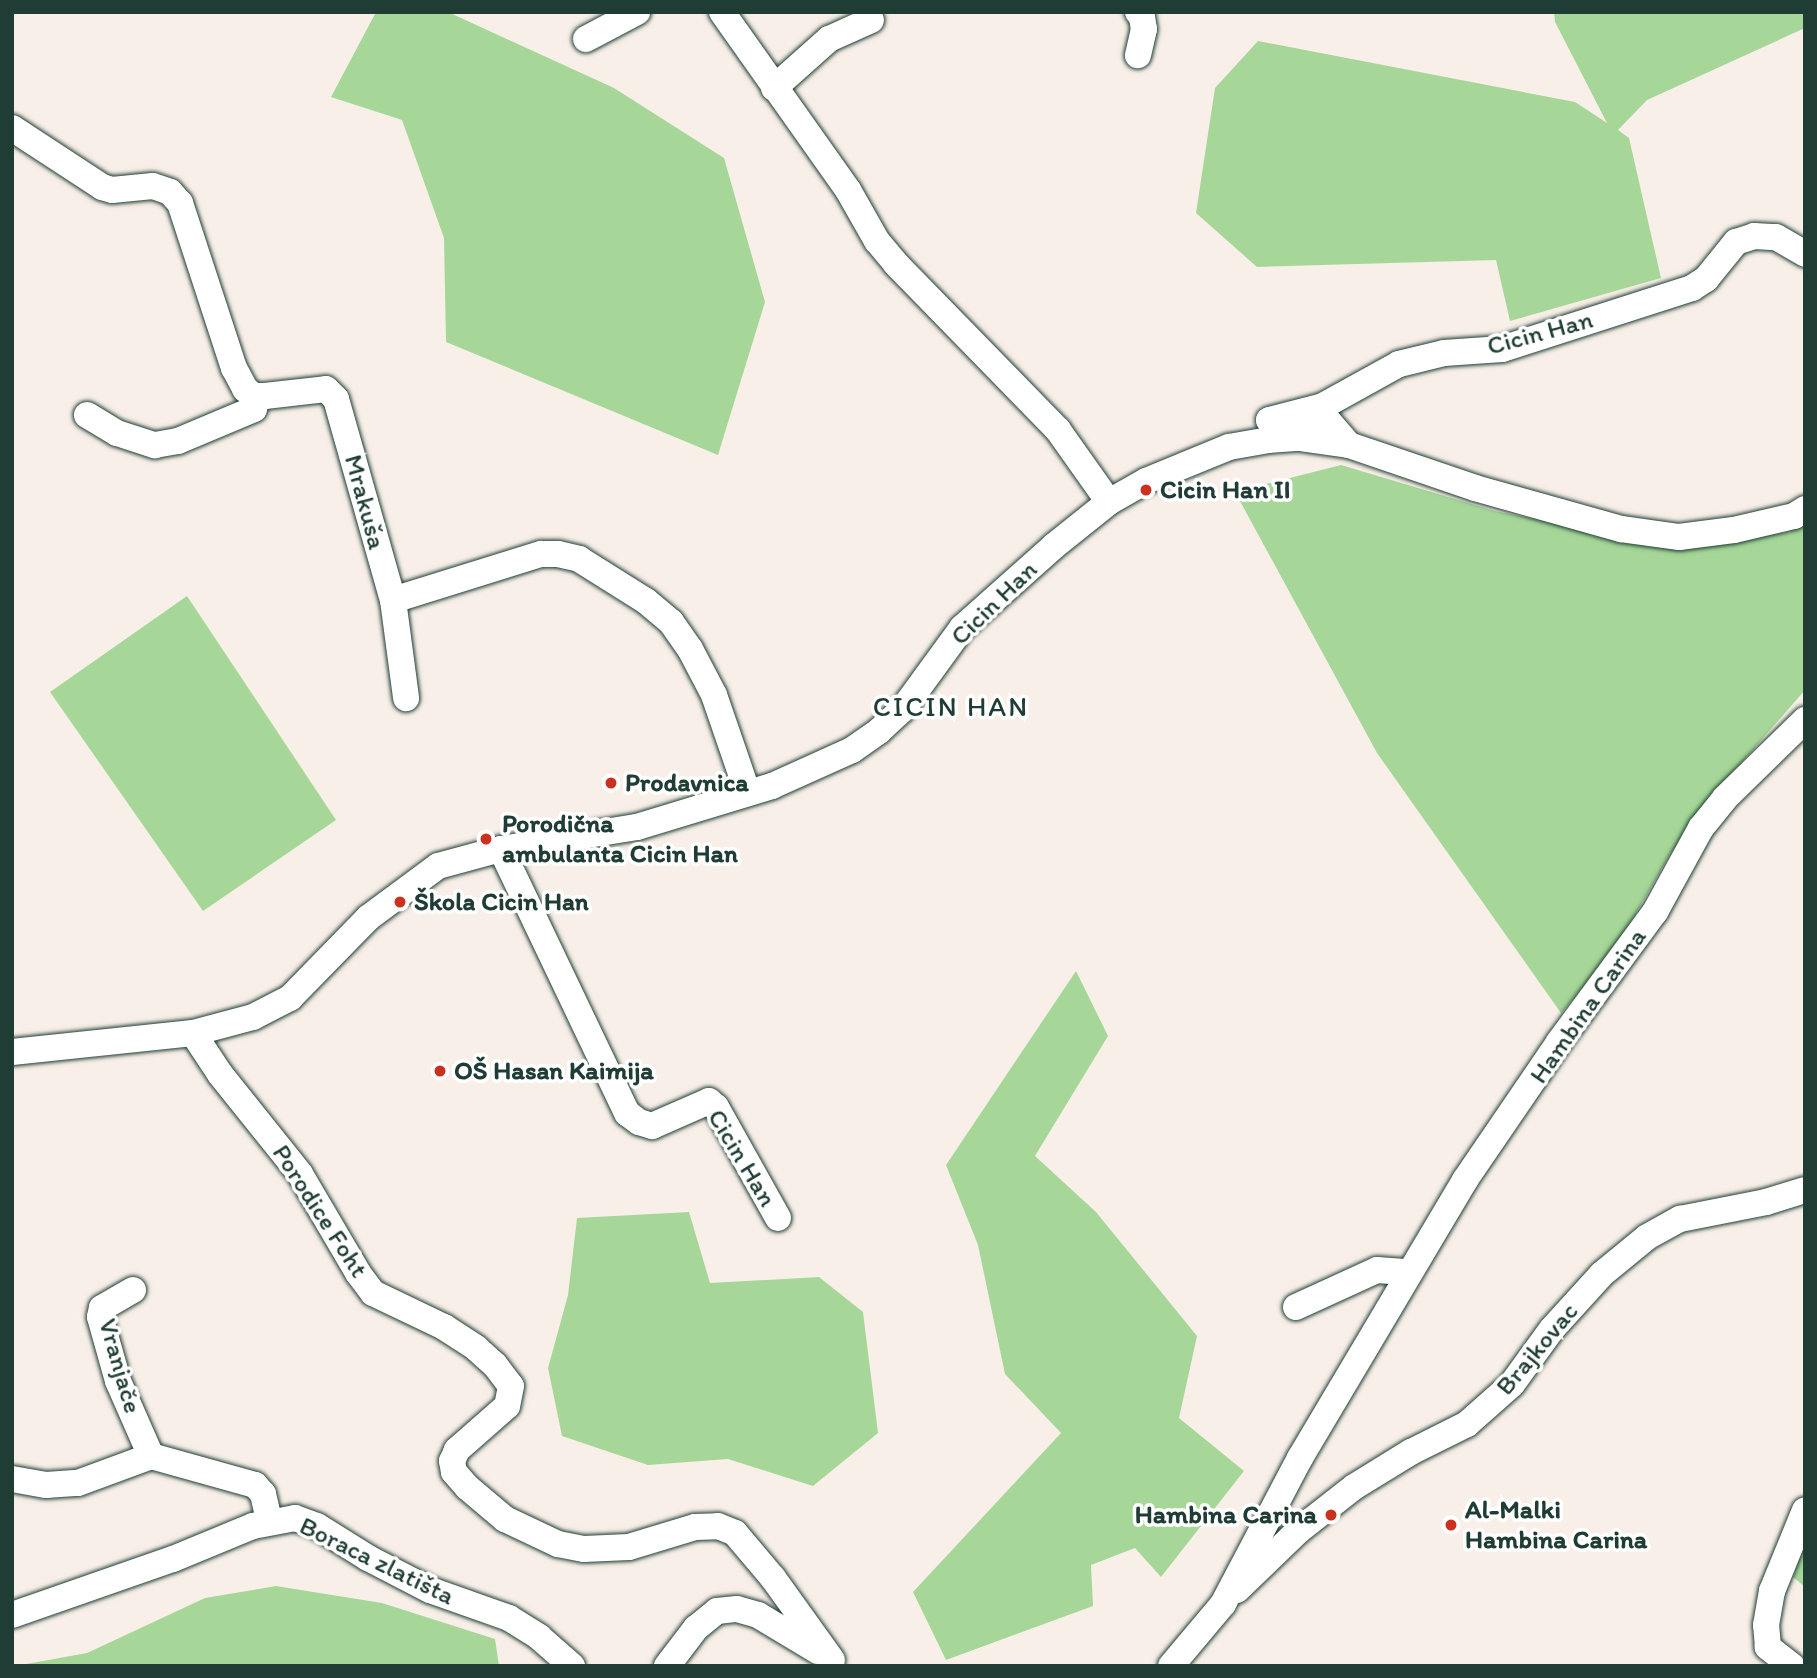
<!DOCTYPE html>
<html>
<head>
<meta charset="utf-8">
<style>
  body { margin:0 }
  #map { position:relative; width:1817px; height:1678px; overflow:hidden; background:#f8f0e8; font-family:Itim,sans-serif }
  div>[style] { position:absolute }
  .green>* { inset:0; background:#a6d798 }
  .roads { filter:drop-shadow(0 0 2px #1f3d34) drop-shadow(0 0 2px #1f3d34) }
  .minor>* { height:26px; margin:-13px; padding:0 13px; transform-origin:13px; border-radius:13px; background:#fff }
  .dots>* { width:19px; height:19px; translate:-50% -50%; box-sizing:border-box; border:4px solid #fff; border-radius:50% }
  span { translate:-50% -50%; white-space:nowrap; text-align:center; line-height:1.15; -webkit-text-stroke:7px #fff; paint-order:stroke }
  .street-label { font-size:26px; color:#1f3d34 }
  .poi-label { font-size:26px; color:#1f3d34; font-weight:700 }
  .left { translate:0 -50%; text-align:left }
  .right { translate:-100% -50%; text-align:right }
  .neighbourhood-label { font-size:28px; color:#1f3d34; letter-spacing:2px }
  .frame { position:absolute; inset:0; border:14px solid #1f3d34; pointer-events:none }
</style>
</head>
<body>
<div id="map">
  <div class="green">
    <div style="clip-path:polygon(376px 12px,448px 12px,614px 88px,724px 158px,765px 302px,718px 455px,446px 342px,444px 238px,402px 120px,331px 97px)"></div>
    <div style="clip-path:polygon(1554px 12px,1805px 12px,1805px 28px,1647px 100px,1618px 130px,1629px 138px,1661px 278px,1510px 321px,1496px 260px,1257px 267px,1196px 213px,1215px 88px,1258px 41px,1575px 102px,1607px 123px,1555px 22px)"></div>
    <div style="clip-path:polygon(1341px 465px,1495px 511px,1663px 545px,1733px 541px,1789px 532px,1805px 521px,1805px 690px,1708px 801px,1669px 856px,1613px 953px,1561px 1013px,1377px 753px,1235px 492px)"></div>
    <div style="clip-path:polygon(187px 596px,336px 820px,203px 911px,50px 692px)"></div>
    <div style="clip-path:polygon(1076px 971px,1108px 1036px,1035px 1156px,1096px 1212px,1197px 1336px,1179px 1418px,1244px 1471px,1161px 1577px,1135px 1548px,1091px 1565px,1093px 1606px,946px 1660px,913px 1592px,1061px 1433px,1005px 1374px,978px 1245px,946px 1165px)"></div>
    <div style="clip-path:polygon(689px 1212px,710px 1283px,819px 1277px,863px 1312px,878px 1433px,813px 1486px,728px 1459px,648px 1465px,562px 1436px,548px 1368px,568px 1295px,577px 1218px)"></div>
    <div style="clip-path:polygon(1805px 1542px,1805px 1587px,1793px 1577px)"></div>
    <div style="clip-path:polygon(276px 1586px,382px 1603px,495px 1639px,499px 1666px,15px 1666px,87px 1653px,205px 1598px)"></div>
  </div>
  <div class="roads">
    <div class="minor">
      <div style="left:722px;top:12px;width:218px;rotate:54.7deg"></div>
      <div style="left:848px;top:190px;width:59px;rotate:60.4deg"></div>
      <div style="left:877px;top:241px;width:30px;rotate:50deg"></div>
      <div style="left:896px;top:264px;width:232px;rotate:45.7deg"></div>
      <div style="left:1058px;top:430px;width:88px;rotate:54.7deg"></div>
      <div style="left:1138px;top:12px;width:6px;rotate:51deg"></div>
      <div style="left:1142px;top:17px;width:12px;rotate:81deg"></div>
      <div style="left:1144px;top:29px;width:27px;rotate:103deg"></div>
      <div style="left:586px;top:39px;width:58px;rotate:-27.9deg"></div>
      <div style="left:774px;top:88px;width:74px;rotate:-41.7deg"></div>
      <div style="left:829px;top:39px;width:46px;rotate:-24.3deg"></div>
      <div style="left:12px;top:128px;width:108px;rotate:33.2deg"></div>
      <div style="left:102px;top:187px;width:10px;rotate:17deg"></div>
      <div style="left:112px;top:190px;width:41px;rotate:-5.6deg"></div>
      <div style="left:153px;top:186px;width:18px;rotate:19deg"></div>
      <div style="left:170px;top:192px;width:15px;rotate:48deg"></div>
      <div style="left:180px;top:203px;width:174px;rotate:71.9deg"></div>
      <div style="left:234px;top:368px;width:24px;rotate:62deg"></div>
      <div style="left:245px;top:389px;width:11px;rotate:38deg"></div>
      <div style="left:254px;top:396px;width:11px"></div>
      <div style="left:265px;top:396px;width:61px;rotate:-6.5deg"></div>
      <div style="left:326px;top:389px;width:14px;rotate:45deg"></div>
      <div style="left:336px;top:399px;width:209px;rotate:74.2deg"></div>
      <div style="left:393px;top:600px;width:99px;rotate:82.4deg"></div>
      <div style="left:87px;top:415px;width:35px;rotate:31deg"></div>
      <div style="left:117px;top:433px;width:40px;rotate:18deg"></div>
      <div style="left:155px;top:445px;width:23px;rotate:-10deg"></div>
      <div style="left:178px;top:441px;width:82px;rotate:-22.8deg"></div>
      <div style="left:254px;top:409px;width:13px;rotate:-77deg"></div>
      <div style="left:1349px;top:445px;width:30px;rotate:-131deg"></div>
      <div style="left:1329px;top:422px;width:57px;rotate:179deg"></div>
      <div style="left:1272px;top:423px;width:4px;rotate:-135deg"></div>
      <div style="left:1269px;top:420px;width:56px;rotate:-14.5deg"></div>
      <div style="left:1323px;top:406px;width:87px;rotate:-28.9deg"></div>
      <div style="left:1399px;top:364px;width:46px;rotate:-13.7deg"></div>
      <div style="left:1444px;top:353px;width:58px;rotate:-3.9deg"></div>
      <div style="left:1502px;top:349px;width:200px;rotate:-17.8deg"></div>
      <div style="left:1692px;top:288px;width:17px;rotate:-33deg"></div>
      <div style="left:1706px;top:279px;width:48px;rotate:-51deg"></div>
      <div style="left:1736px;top:242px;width:19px;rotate:-18deg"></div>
      <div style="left:1754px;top:236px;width:22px;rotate:3deg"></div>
      <div style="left:1776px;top:237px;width:34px;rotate:30deg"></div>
      <div style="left:393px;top:600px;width:155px;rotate:-17.3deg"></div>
      <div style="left:541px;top:554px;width:17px"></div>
      <div style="left:558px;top:554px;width:22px;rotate:13deg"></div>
      <div style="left:579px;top:559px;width:79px;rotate:32.1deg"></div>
      <div style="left:646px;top:601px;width:33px;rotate:40deg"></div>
      <div style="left:671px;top:622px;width:33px;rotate:55deg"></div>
      <div style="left:690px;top:649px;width:52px;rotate:62.4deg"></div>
      <div style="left:714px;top:695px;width:102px;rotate:71deg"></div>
      <div style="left:501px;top:849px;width:293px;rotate:64.5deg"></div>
      <div style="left:627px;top:1113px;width:15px;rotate:37deg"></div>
      <div style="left:639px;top:1122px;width:14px;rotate:17deg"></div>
      <div style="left:652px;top:1126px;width:62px;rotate:-23.7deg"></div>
      <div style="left:709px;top:1101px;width:9px;rotate:41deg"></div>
      <div style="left:716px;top:1107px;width:127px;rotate:60.8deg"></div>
      <div style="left:193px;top:1033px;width:49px;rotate:56.6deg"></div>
      <div style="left:220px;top:1074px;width:128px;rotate:51.3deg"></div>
      <div style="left:300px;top:1174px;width:115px;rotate:59.6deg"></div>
      <div style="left:358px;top:1273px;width:25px;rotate:53deg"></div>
      <div style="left:373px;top:1293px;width:79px;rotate:25.6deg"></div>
      <div style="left:444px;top:1327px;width:38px;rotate:33deg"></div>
      <div style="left:476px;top:1348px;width:25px;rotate:42deg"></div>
      <div style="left:495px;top:1365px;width:26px;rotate:53deg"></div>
      <div style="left:511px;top:1386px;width:20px;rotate:101deg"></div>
      <div style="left:507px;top:1406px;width:67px;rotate:138.7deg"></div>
      <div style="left:457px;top:1450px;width:12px;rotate:114deg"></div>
      <div style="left:452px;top:1461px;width:11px;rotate:80deg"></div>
      <div style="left:454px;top:1472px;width:20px;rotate:49deg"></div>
      <div style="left:467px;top:1487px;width:50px;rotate:40.1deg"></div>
      <div style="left:505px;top:1519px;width:59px;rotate:25.3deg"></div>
      <div style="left:558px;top:1544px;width:26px;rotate:11deg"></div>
      <div style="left:584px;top:1549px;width:45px;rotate:-2.5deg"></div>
      <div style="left:629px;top:1547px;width:69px;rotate:-16.9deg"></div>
      <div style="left:695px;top:1527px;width:23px;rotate:-2deg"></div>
      <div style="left:718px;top:1526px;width:18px;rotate:22deg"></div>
      <div style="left:735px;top:1533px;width:59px;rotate:49.8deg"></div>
      <div style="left:773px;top:1578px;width:101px;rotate:54.3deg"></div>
      <div style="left:12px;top:1052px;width:182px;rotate:-6deg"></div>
      <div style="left:193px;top:1033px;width:62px;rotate:-14.9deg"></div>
      <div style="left:253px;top:1017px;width:42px;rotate:-27.2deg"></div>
      <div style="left:290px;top:998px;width:112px;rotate:-45.7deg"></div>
      <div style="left:368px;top:918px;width:87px;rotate:-36.6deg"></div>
      <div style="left:438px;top:866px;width:65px;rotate:-15.1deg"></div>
      <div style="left:501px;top:849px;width:138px;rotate:-9.2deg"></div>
      <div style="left:637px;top:827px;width:141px;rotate:-16.9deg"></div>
      <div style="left:772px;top:786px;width:88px;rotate:-24.2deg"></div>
      <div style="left:852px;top:750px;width:33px;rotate:-35deg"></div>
      <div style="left:879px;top:731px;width:33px;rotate:-43deg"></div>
      <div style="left:903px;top:709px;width:100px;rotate:-53.9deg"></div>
      <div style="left:962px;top:628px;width:123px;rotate:-41.7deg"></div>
      <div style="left:1054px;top:546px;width:70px;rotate:-38.7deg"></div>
      <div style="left:1109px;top:502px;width:43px;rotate:-29.6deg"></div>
      <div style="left:1146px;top:481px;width:90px;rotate:-22.3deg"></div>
      <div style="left:1229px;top:447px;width:39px;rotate:-10deg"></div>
      <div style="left:1267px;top:440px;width:32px;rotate:-4deg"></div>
      <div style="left:1299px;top:438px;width:50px;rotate:8deg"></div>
      <div style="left:1349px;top:445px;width:133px;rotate:18.8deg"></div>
      <div style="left:1475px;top:488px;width:152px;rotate:15.7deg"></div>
      <div style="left:1621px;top:529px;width:59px;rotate:7.9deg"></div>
      <div style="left:1679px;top:537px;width:55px;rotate:-7.3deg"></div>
      <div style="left:1734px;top:530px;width:62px;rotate:-13.1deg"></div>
      <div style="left:1794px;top:516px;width:13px;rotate:-32deg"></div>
      <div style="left:133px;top:1290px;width:36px;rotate:150deg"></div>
      <div style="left:102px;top:1308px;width:9px;rotate:103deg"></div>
      <div style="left:100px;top:1317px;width:66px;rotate:74.3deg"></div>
      <div style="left:118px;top:1381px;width:82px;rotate:66.3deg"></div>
      <div style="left:1296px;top:1307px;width:89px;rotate:-24.6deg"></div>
      <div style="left:1377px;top:1270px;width:31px;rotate:4deg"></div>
      <div style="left:12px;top:1479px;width:35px;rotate:10deg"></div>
      <div style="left:46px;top:1485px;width:32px;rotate:-4deg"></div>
      <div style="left:78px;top:1483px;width:78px;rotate:-20.3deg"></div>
      <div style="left:151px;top:1456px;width:108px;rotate:15.6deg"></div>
      <div style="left:255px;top:1485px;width:12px;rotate:48deg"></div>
      <div style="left:263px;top:1494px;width:28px;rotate:77deg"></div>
      <div style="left:1237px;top:1590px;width:85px;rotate:-44deg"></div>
      <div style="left:1298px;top:1531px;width:71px;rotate:-38.2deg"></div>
      <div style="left:1354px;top:1487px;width:67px;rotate:-31.6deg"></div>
      <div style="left:1411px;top:1452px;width:63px;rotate:-26.6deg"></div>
      <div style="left:1467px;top:1424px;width:60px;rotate:-41.6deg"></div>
      <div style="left:1512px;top:1384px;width:68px;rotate:-54deg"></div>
      <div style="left:1552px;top:1329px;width:74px;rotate:-47.7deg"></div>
      <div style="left:1602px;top:1274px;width:58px;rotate:-39.4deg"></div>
      <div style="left:1647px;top:1237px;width:38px;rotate:-29deg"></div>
      <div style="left:1680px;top:1219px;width:88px;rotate:-11.2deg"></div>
      <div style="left:1766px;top:1202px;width:41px;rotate:-17.1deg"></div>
      <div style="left:12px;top:1615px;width:170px;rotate:-19.2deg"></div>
      <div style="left:173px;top:1559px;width:87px;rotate:-22.4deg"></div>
      <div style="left:253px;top:1526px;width:43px;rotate:-10.8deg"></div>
      <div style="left:295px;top:1518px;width:23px;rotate:20deg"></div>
      <div style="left:317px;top:1526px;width:60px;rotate:32.1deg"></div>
      <div style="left:368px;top:1558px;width:70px;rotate:27.3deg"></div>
      <div style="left:430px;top:1590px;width:84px;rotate:19.5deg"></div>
      <div style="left:509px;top:1618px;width:36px;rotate:32deg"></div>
      <div style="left:539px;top:1637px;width:44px;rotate:41.3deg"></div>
      <div style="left:667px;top:1666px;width:48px;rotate:-52.7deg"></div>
      <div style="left:696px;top:1628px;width:27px;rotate:-39deg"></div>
      <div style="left:717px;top:1611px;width:20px;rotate:-6deg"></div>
      <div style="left:737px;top:1609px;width:22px;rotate:16deg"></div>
      <div style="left:758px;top:1615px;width:70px;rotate:31deg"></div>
      <div style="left:1171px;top:1666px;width:81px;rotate:-50deg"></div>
      <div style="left:1223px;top:1604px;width:165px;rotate:-62.2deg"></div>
      <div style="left:1300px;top:1458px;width:323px;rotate:-59.3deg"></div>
      <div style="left:1465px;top:1180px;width:167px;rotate:-55.7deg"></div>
      <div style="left:1559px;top:1042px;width:162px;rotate:-53.6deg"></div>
      <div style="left:1655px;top:912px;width:96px;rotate:-61.3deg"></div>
      <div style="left:1701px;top:828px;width:38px;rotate:-51deg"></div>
      <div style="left:1725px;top:798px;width:112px;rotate:-44.3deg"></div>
      <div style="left:1792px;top:1666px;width:31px;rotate:-142deg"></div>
      <div style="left:1768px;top:1647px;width:22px;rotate:-95deg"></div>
      <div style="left:1766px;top:1625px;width:35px;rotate:-80deg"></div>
      <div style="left:1772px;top:1591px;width:87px;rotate:-67.8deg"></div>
    </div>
  </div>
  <div class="dots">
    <div style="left:1146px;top:490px;background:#c8321e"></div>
    <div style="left:611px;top:783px;background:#c8321e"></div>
    <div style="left:486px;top:839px;background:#c8321e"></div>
    <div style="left:400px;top:902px;background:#c8321e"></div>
    <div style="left:440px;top:1071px;background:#c8321e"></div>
    <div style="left:1331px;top:1515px;background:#c8321e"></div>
    <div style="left:1451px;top:1525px;background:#c8321e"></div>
  </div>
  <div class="street-label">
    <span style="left:1540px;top:333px;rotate:-15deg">Cicin Han</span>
    <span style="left:365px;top:502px;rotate:75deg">Mrakuša</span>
    <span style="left:994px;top:603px;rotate:-44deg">Cicin Han</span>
    <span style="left:1588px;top:1006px;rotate:-55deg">Hambina Carina</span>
    <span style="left:742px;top:1158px;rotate:59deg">Cicin Han</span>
    <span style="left:320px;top:1211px;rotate:57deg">Porodice Foht</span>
    <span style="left:1537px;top:1349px;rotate:-50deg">Brajkovac</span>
    <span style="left:120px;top:1366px;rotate:74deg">Vranjače</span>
    <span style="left:377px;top:1561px;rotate:26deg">Boraca zlatišta</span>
  </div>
  <div class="poi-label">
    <span class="left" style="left:1160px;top:490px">Cicin Han II</span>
    <span class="left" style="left:625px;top:783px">Prodavnica</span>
    <span class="left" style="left:502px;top:839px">Porodična<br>ambulanta Cicin Han</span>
    <span class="left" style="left:414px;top:902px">Škola Cicin Han</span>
    <span class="left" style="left:454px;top:1071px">OŠ Hasan Kaimija</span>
    <span class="left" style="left:1465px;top:1525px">Al-Malki<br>Hambina Carina</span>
    <span class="right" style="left:1317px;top:1515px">Hambina Carina</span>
  </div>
  <div class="neighbourhood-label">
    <span style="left:951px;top:706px">CICIN HAN</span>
  </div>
  <div class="frame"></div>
</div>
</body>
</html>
